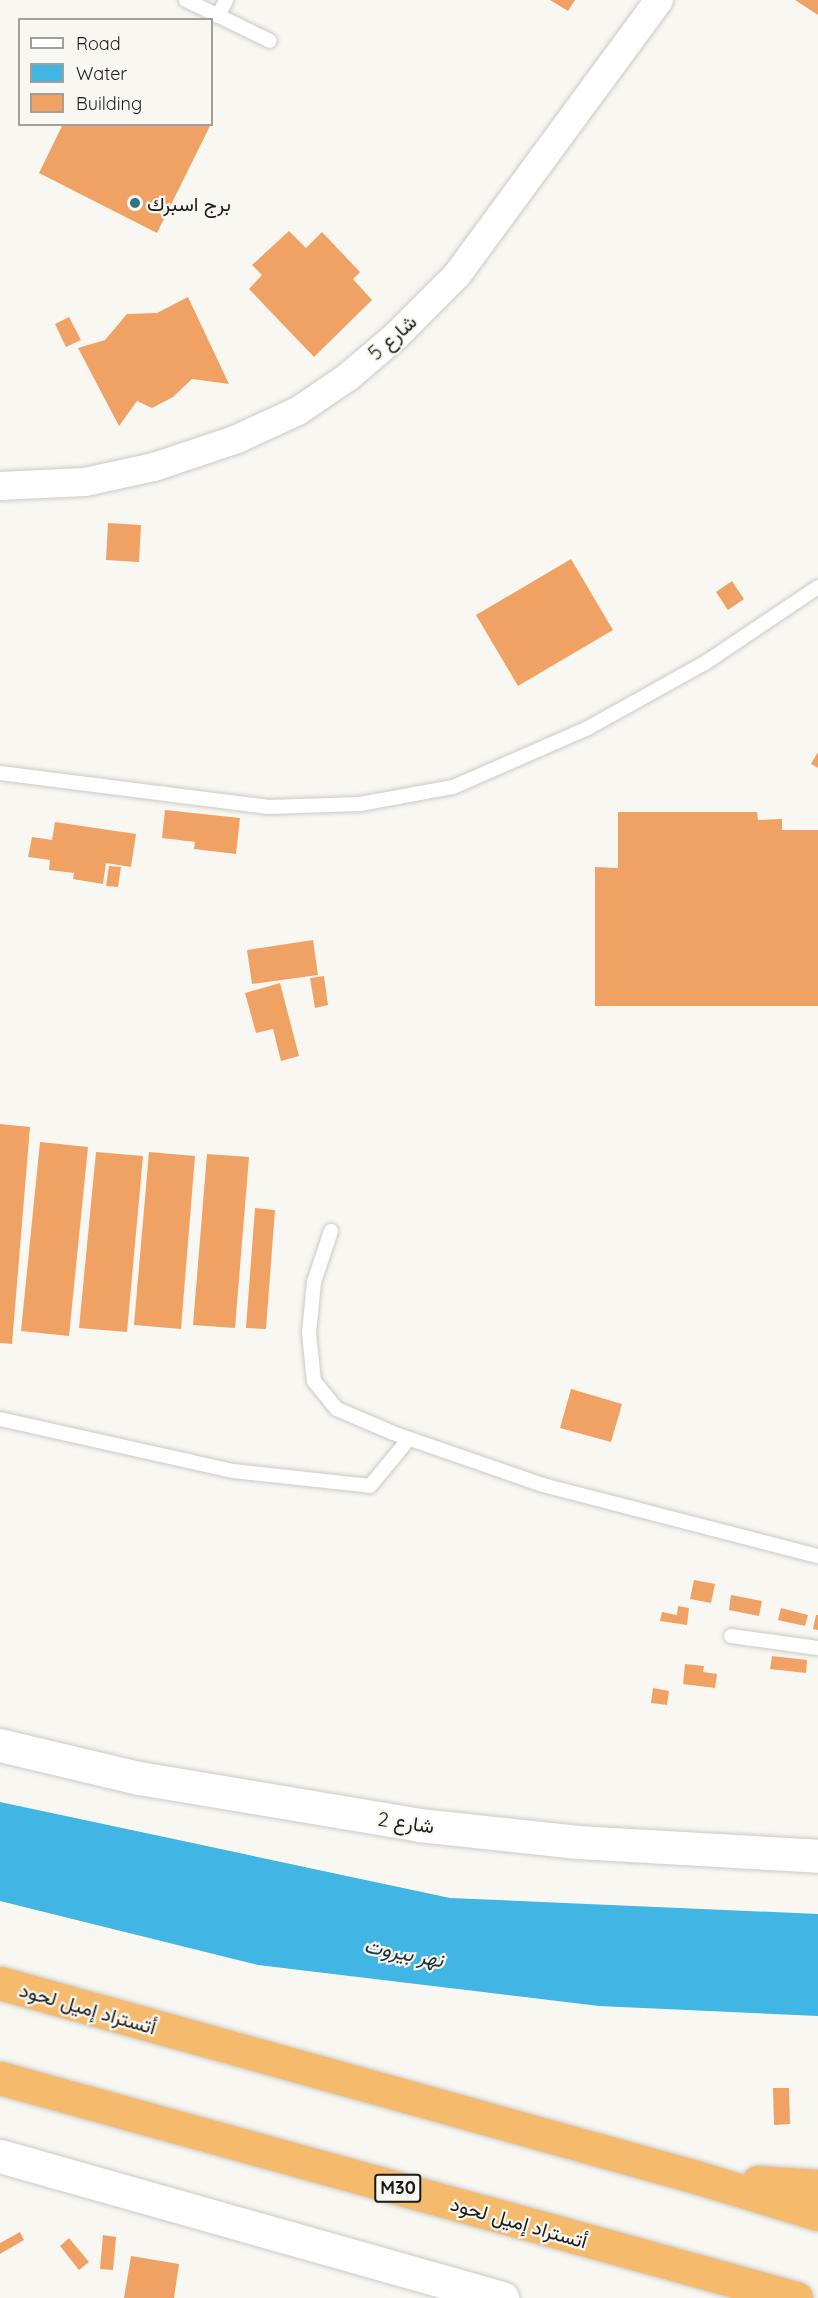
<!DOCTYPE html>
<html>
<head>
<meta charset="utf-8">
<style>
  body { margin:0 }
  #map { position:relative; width:818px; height:2298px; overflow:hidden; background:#f8f7f1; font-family:Quicksand,Vazirmatn,sans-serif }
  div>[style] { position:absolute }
  .water>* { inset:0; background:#41b5e3 }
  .building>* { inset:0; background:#f0a265 }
  .roads { filter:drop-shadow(0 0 2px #cbcac5) drop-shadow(0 0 2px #cbcac5) }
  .lane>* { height:14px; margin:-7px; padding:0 7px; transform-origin:7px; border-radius:7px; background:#fff }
  .street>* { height:28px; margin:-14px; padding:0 14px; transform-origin:14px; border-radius:14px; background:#fff }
  .secondary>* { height:33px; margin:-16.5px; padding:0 16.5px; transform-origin:16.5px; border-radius:16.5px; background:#fff }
  .highway>* { height:33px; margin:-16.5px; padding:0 16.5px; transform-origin:16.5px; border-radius:16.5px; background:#f5ba6c }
  .dots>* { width:16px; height:16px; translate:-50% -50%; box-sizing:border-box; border:3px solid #f8f7f1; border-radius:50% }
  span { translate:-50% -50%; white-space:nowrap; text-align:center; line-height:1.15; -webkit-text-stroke:4.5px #f8f7f1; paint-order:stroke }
  .shield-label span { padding:2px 4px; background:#f8f7f1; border:2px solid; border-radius:4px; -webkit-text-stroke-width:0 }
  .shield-label { font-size:18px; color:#1b1a18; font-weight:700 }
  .poi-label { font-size:20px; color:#1b1a18 }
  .left { translate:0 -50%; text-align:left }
  .street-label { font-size:20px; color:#1b1a18 }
  .water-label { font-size:21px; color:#1b2f38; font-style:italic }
  .legend { position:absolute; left:18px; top:18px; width:195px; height:108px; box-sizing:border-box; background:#f8f7f1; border:2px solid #a09f9a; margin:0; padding:8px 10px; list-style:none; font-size:18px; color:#1b1a18 }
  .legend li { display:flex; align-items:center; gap:12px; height:30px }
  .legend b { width:30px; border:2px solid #a09f9a }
</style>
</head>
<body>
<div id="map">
  <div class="water">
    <div style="clip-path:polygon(0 1802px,450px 1898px,818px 1914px,818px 2016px,599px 2006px,258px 1965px,0 1901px)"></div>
  </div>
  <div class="building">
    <div style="clip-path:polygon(550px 0,575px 0,568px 11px)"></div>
    <div style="clip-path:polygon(795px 0,818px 0,818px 15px)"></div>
    <div style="clip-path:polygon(63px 124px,211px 124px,157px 233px,39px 173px)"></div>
    <div style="clip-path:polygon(289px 231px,306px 248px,322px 232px,360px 272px,353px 279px,372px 300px,314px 357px,249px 289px,262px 275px,252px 265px)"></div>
    <div style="clip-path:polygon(188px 297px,229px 384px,192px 379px,173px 397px,152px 408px,137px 401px,119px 426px,78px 348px,105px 340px,127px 314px,157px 313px)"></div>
    <div style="clip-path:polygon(69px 317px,81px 340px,66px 347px,55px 324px)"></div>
    <div style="clip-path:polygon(108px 523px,141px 525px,139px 562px,106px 560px)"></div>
    <div style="clip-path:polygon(571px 559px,613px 630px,518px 686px,476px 615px)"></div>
    <div style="clip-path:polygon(732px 581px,744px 599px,728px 610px,716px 592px)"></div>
    <div style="clip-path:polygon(818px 752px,818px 768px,811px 764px)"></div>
    <div style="clip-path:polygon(165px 810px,240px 818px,236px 854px,194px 849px,195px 842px,162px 838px)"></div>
    <div style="clip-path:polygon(618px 812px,757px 812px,758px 820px,782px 819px,782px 830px,818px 830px,818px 1006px,595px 1006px,595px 867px,618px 868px)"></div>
    <div style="clip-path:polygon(55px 822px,136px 834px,131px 867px,106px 863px,103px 884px,73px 879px,74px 873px,49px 870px,50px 860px,28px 857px,32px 837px,52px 840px)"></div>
    <div style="clip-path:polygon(109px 866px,121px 867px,118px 887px,106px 886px)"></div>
    <div style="clip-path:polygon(313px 940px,318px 975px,252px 984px,247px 950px)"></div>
    <div style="clip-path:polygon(324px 976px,328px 1005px,315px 1008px,310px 978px)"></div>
    <div style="clip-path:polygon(280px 983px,299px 1056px,281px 1061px,273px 1029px,256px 1033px,245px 993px)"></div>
    <div style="clip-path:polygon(0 1124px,30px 1127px,12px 1344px,0 1343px)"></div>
    <div style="clip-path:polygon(40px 1142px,88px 1147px,69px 1336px,21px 1331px)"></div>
    <div style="clip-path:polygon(96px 1152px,143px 1156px,127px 1332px,79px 1328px)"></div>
    <div style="clip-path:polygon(149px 1152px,195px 1156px,181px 1329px,134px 1325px)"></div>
    <div style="clip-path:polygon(207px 1154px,249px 1157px,235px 1328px,193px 1325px)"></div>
    <div style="clip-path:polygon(255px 1208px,275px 1210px,266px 1329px,246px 1328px)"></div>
    <div style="clip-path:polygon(571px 1389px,622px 1404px,611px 1442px,560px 1428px)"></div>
    <div style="clip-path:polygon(694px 1580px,715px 1584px,711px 1603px,690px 1599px)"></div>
    <div style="clip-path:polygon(731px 1595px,762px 1601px,759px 1616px,729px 1610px)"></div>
    <div style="clip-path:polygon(678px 1606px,689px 1608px,687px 1625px,660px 1621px,662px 1612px,677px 1615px)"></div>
    <div style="clip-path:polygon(781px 1608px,808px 1615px,805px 1626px,778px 1620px)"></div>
    <div style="clip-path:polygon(816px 1615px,818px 1615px,818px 1630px,813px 1629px)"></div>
    <div style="clip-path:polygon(772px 1656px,807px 1660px,806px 1673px,770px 1669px)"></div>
    <div style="clip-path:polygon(685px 1664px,704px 1666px,703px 1672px,717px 1674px,715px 1688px,683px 1684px)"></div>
    <div style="clip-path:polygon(653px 1688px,669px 1691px,667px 1705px,651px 1703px)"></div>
    <div style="clip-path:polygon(773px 2088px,789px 2088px,790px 2124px,774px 2125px)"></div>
    <div style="clip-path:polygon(20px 2232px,24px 2240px,0 2254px,0 2243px)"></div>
    <div style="clip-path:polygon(103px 2235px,116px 2237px,113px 2270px,100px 2269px)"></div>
    <div style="clip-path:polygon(69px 2238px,89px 2262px,79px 2270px,60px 2246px)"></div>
    <div style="clip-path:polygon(131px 2256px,179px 2264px,174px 2298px,124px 2298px)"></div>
  </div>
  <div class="roads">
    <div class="lane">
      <div style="left:186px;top:0;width:93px;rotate:26deg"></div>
      <div style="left:218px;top:16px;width:18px;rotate:-63deg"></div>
      <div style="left:0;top:773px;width:271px;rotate:7.2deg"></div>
      <div style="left:269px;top:807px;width:91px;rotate:-1.9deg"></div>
      <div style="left:360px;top:804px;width:95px;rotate:-10.4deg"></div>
      <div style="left:453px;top:787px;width:147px;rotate:-23.6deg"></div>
      <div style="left:588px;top:728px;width:134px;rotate:-29.1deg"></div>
      <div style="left:705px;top:663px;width:136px;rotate:-33.9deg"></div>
      <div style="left:331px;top:1231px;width:54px;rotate:108.4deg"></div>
      <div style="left:314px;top:1282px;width:51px;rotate:95.6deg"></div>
      <div style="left:309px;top:1333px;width:48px;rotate:84.1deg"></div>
      <div style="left:314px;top:1381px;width:36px;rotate:51deg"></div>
      <div style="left:337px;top:1409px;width:61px;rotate:23.2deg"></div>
      <div style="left:393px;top:1433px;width:159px;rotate:19.1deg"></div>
      <div style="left:543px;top:1485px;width:284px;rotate:14.5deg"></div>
      <div style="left:0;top:1419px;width:239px;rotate:12.6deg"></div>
      <div style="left:233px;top:1471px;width:138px;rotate:6.2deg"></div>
      <div style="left:370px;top:1486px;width:61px;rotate:-50.3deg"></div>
      <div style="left:731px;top:1636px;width:88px;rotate:7.9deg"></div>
    </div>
    <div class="street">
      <div style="left:0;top:486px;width:85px;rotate:-2.7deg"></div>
      <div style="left:85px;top:482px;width:71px;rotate:-12.3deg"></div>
      <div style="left:154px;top:467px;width:88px;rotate:-18.6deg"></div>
      <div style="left:237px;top:439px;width:67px;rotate:-24.7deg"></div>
      <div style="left:298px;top:411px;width:60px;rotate:-34.2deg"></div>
      <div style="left:348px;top:377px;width:63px;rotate:-40.5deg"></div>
      <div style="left:396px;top:336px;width:86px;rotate:-45deg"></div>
      <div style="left:457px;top:275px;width:341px;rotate:-53.7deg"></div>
    </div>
    <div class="secondary">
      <div style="left:0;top:1745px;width:143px;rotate:13.4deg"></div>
      <div style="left:139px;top:1778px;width:284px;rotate:9.5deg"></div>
      <div style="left:419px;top:1825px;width:160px;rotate:6.1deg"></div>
      <div style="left:578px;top:1842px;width:240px;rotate:3.3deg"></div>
      <div style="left:0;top:2156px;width:522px;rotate:15.79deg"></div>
    </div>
    <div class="highway">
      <div style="left:0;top:1983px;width:723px;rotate:15.58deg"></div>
      <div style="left:696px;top:2177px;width:127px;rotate:16.9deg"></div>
      <div style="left:0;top:2078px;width:826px;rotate:15.45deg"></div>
      <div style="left:758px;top:2182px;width:60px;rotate:3.8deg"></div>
    </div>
  </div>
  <div class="dots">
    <div style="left:135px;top:203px;background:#2f7483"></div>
  </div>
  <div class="shield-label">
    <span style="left:398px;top:2188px">M30</span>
  </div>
  <div class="poi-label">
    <span class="left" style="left:147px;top:203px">برج اسبرك</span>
  </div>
  <div class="street-label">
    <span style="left:392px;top:337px;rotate:-42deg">شارع 5</span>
    <span style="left:406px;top:1822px;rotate:8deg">شارع 2</span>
    <span style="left:88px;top:2008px;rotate:16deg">أتستراد إميل لحود</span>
    <span style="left:519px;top:2222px;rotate:16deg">أتستراد إميل لحود</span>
  </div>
  <div class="water-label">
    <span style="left:404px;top:1952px;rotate:11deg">نهر بيروت</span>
  </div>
  <ul class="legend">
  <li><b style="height:8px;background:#fff"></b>Road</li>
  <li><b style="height:16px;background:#41b5e3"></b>Water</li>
  <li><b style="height:16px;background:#f0a265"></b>Building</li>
  </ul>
</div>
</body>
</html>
